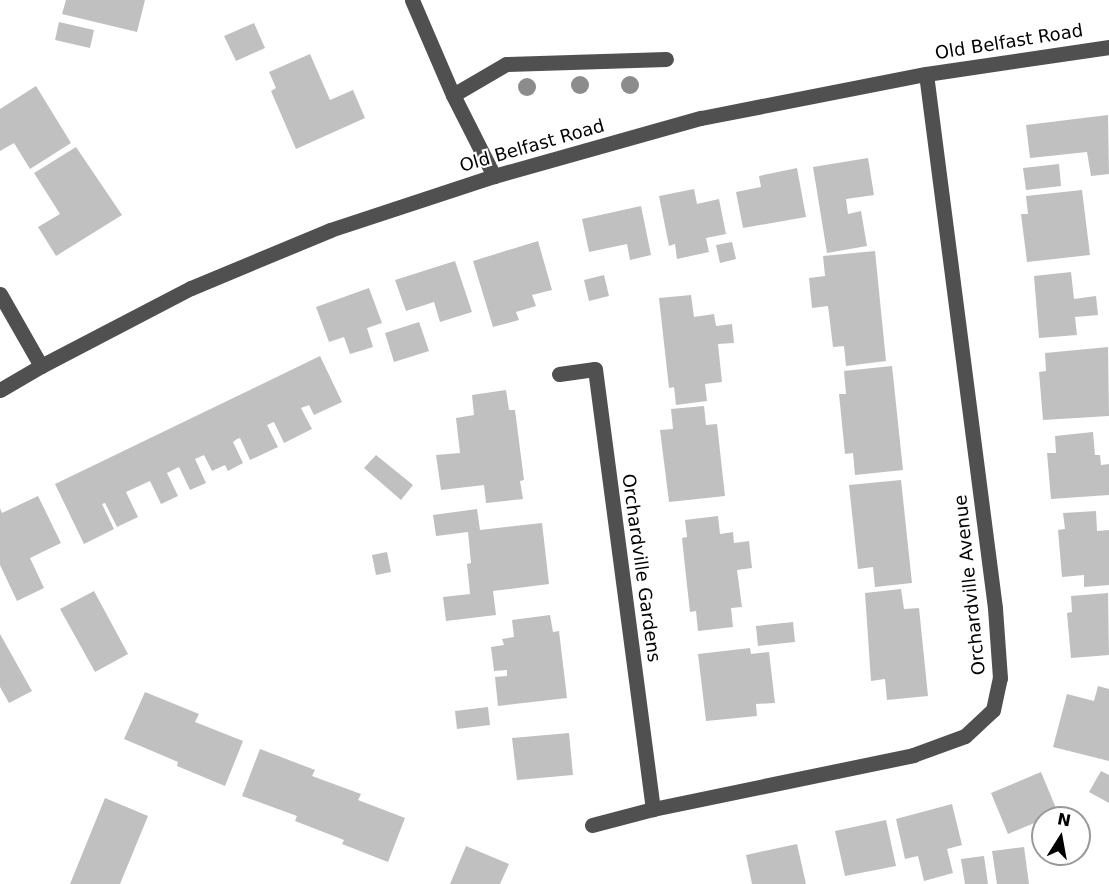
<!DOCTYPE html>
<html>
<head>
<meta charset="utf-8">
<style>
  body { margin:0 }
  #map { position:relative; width:1109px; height:884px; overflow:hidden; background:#fff; font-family:"DejaVu Sans",sans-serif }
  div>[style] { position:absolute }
  .building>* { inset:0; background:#c0c0c0 }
  .minor>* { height:15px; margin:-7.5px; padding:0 7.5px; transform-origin:7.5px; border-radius:7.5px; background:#505050 }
  .trees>* { width:18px; height:18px; margin:-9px; border-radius:50%; background:#8c8c8c }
  span { translate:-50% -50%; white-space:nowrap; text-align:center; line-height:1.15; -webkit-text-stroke:4.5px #fff; paint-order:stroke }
  .street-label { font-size:18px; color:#000 }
  .north { position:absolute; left:1031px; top:806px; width:60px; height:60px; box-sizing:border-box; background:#fff; border:2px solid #999; border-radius:50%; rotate:11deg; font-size:16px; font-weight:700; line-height:24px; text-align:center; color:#000 }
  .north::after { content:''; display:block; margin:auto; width:21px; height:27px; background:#000; clip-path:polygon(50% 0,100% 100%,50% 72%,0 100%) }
</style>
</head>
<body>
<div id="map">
  <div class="building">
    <div style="clip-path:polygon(66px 0,145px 0,137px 32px,62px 14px)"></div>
    <div style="clip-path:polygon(59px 22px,94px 30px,90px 48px,55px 40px)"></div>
    <div style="clip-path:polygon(254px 23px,265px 48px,236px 61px,224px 36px)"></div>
    <div style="clip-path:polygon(310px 54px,330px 100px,353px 90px,365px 118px,296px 149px,271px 91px,276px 88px,269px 72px)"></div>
    <div style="clip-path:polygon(36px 86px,71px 143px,30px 169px,14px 143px,0 151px,0 109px)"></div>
    <div style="clip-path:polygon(1108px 115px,1109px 174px,1091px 176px,1087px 152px,1030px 158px,1026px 125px)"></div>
    <div style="clip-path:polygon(76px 147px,122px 215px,56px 256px,38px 227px,60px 214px,34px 173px)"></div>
    <div style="clip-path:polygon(868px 158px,874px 195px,846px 199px,848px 214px,861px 211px,867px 246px,827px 253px,813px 167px)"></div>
    <div style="clip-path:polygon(1059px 164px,1061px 186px,1026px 190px,1023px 168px)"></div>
    <div style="clip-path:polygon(797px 168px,806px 217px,743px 228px,736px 192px,761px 187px,759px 176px)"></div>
    <div style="clip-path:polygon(694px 189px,697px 204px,719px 199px,726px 234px,706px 238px,709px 252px,677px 259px,675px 244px,669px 246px,659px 196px)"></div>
    <div style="clip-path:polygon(1082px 190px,1090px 255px,1027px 262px,1021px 214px,1028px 214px,1026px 196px)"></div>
    <div style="clip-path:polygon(641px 206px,651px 255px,630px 260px,627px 244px,589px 252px,582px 219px)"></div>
    <div style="clip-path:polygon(538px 241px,552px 290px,532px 295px,536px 306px,516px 312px,519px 320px,493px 327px,473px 261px)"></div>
    <div style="clip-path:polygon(732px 242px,736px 259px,720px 263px,716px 245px)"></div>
    <div style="clip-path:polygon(875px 251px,886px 361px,846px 366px,844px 346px,833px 347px,828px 306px,812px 308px,809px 278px,825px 276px,823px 256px)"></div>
    <div style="clip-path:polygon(455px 261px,472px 312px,440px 322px,434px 302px,406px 311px,395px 280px)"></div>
    <div style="clip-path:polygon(1071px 272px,1074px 299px,1096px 296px,1098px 315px,1075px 317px,1077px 335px,1039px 338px,1034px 276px)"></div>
    <div style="clip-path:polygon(604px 275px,609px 296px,589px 301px,584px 280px)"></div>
    <div style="clip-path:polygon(369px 288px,382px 323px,367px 328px,373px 347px,350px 354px,344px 337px,329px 342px,316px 307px)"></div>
    <div style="clip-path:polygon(691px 295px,694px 317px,714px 314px,716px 326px,732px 324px,734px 343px,718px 344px,722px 382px,705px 384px,707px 401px,676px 405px,674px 387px,669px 388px,659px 298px)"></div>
    <div style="clip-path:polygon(419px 322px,429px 351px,394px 362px,385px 333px)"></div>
    <div style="clip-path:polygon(1108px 347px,1109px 416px,1043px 420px,1039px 372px,1046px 371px,1045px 353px)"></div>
    <div style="clip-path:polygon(320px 356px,342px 402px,314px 415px,309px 405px,301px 408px,312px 429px,284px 443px,274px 422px,267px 425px,278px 447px,250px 460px,240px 438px,237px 439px,233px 442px,243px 463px,228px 471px,225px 465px,212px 471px,204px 455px,195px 459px,206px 483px,190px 490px,179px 467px,167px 473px,178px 496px,161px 504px,150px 481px,126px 492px,138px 517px,117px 527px,105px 503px,102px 504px,114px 529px,84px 544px,55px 484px)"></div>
    <div style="clip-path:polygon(892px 366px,903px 470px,855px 475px,853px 453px,845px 454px,839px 394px,846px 394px,844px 371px)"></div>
    <div style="clip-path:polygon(506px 390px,509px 410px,515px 410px,524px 480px,520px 481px,523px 499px,486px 503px,484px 485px,441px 490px,436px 455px,460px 453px,456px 418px,474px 415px,472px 395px)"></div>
    <div style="clip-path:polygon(704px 406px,706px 425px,717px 424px,725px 496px,669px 502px,660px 430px,673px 429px,671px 409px)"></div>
    <div style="clip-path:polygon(1093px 432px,1095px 455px,1100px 455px,1101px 465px,1109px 464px,1109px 495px,1051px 499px,1047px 453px,1056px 453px,1055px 436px)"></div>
    <div style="clip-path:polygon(376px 455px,413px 485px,401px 500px,364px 468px)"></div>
    <div style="clip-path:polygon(901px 480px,912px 583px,875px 587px,873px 567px,858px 569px,849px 485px)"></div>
    <div style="clip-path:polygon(38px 496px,61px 543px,30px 558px,44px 588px,17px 601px,0 565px,0 508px,2px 513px)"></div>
    <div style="clip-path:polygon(477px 509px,480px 530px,542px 523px,549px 584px,493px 591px,496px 615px,446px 621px,443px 597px,470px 594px,467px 564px,471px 563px,468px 532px,436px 536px,433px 515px)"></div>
    <div style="clip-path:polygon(1096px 511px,1097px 531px,1109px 530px,1109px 585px,1084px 587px,1084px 575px,1062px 577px,1058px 530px,1065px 529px,1063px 513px)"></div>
    <div style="clip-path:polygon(718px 516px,720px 534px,733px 532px,734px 543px,749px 541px,752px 568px,737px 570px,742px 607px,731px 608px,733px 627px,698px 631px,696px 611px,690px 612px,686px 576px,682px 538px,687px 537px,685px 520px)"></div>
    <div style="clip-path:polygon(387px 552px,391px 572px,376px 575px,372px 555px)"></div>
    <div style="clip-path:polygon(901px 589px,904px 609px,919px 608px,928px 696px,887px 700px,885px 679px,871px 681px,865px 593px)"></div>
    <div style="clip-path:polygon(94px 591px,128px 654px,95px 672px,60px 609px)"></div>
    <div style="clip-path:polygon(1108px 593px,1109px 655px,1071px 658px,1067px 613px,1072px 612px,1071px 596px)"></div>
    <div style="clip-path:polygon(550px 615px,553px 632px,559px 631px,567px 698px,498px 706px,495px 677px,507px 676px,507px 670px,494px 671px,491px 647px,504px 645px,502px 639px,514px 637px,512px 620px)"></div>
    <div style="clip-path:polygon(793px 622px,795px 642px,758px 646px,756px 626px)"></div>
    <div style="clip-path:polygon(0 634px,32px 691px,9px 703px,0 687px)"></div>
    <div style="clip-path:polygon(750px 648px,751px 654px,769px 652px,775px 703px,756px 704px,757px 716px,706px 721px,698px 654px)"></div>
    <div style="clip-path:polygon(1098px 686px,1109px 689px,1109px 761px,1053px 747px,1067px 694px,1094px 701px)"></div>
    <div style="clip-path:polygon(145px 692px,199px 714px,195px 722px,243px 741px,225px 786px,177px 766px,178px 762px,124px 739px)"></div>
    <div style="clip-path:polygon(488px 707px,490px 725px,457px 729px,455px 711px)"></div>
    <div style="clip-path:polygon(569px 733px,573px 775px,517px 780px,512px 738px)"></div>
    <div style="clip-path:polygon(260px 749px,315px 770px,312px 776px,361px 794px,358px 800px,405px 818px,388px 862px,342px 844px,344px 840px,295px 821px,297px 816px,242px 796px)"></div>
    <div style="clip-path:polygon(1101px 771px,1109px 775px,1109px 803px,1089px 792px)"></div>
    <div style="clip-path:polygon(1041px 772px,1058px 813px,1008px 834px,991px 793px)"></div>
    <div style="clip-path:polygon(105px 798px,148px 816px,120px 884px,70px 884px)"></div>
    <div style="clip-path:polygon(952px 804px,962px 845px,947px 849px,953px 873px,924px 881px,918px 856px,905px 859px,896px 819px)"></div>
    <div style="clip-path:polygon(886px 820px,896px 866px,845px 876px,835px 831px)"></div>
    <div style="clip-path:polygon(797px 844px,806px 884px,752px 884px,746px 855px)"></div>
    <div style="clip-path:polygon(466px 846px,509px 864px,500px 884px,450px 884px)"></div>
    <div style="clip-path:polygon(1024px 847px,1029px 884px,997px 884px,992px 851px)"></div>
    <div style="clip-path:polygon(984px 856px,988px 884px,965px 884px,961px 859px)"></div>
  </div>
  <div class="minor">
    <div style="left:412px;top:0;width:103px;rotate:66.7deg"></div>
    <div style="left:453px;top:95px;width:91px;rotate:63.2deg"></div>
    <div style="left:453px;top:95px;width:61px;rotate:-30.3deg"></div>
    <div style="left:506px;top:64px;width:160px;rotate:-1.8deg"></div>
    <div style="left:0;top:294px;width:83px;rotate:60.3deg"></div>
    <div style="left:559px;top:374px;width:36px;rotate:-8deg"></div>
    <div style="left:595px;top:369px;width:444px;rotate:82.5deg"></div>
    <div style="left:0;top:390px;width:48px;rotate:-30.3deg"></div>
    <div style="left:41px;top:366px;width:169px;rotate:-27.5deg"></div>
    <div style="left:191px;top:288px;width:151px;rotate:-22.6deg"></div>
    <div style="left:330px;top:230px;width:173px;rotate:-18.2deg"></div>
    <div style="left:494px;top:176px;width:215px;rotate:-15.7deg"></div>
    <div style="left:701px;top:118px;width:229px;rotate:-11.1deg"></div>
    <div style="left:926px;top:74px;width:185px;rotate:-8.4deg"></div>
    <div style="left:592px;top:825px;width:63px;rotate:-14.7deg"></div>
    <div style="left:653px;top:809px;width:266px;rotate:-11.7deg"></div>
    <div style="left:913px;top:755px;width:55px;rotate:-20.1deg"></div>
    <div style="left:965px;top:736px;width:38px;rotate:-43deg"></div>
    <div style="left:993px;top:710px;width:33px;rotate:-78deg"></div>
    <div style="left:1000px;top:678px;width:70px;rotate:-94.1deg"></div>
    <div style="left:995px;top:608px;width:538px;rotate:-97.36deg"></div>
  </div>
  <div class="trees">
    <div style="left:580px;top:85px"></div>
    <div style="left:630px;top:85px"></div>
    <div style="left:527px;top:87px"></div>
  </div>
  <div class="street-label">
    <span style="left:1009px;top:42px;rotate:-9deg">Old Belfast Road</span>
    <span style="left:532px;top:146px;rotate:-16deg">Old Belfast Road</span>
    <span style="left:641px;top:568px;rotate:82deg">Orchardville Gardens</span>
    <span style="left:970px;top:585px;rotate:-96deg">Orchardville Avenue</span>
  </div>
  <div class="north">N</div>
</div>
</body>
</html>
